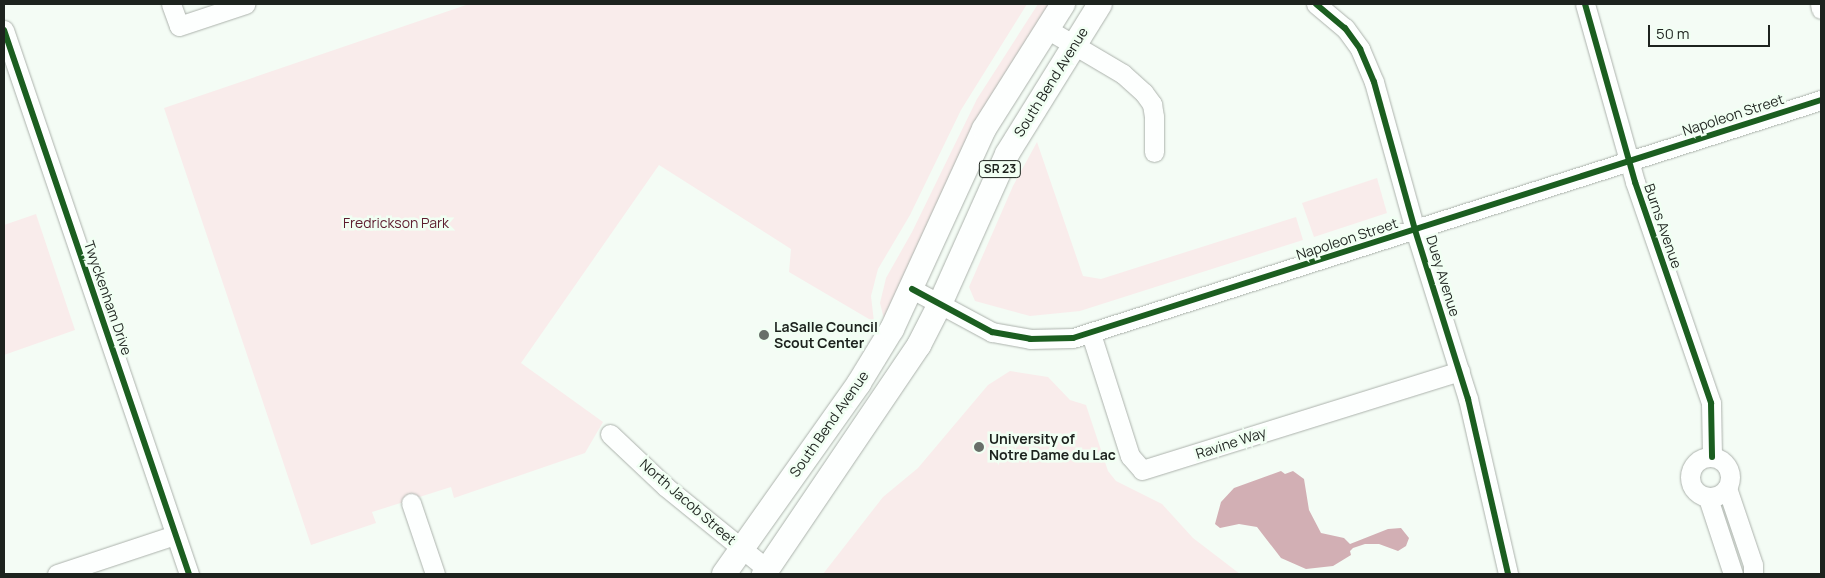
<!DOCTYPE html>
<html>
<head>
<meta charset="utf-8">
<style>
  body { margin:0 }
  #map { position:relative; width:1825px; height:578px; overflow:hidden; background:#f4fcf5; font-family:Manrope,sans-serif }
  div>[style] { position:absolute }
  .green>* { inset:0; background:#f9eceb }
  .water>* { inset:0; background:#d2afb4 }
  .roads { filter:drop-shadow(0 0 1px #acb2ac) drop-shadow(0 0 1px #acb2ac) }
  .minor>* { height:19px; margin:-9.5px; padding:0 9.5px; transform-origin:9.5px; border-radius:9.5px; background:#fdfffe }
  .minor>.ring { margin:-9.5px; padding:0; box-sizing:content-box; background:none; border:19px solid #fdfffe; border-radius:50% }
  .major>* { height:24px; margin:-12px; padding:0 12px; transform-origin:12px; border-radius:12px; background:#fdfffe }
  .cycleway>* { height:6px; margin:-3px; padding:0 3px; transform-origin:3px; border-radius:3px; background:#1b5e20 }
  .dots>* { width:14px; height:14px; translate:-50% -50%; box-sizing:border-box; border:2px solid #f1fff3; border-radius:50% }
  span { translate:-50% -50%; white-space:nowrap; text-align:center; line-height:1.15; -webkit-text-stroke:5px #f1fff3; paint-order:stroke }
  .shield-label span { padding:1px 4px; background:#f1fff3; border:1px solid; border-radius:4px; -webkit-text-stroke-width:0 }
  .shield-label { font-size:12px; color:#1d231e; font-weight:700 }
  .street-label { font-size:14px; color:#1d231e }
  .park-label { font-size:14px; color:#5d1c2e }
  .poi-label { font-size:14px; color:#1d231e; font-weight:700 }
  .left { translate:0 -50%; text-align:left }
  .frame { position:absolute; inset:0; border:5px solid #1d231e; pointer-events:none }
  .scale { position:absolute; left:1648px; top:25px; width:122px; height:22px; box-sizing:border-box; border:2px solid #1d231e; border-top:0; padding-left:6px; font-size:15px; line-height:18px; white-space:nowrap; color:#1d231e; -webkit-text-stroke:4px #f1fff3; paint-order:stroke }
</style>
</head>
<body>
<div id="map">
  <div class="green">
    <div style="clip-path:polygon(469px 4px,1027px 4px,961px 110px,910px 215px,878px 269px,871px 296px,874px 322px,789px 272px,791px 249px,659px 165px,521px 363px,603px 422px,585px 453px,454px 498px,451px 487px,372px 512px,376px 523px,311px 545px,164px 108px)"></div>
    <div style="clip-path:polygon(1038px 4px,1050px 4px,884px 319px,880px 303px,886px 278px,912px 232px,977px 99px)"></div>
    <div style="clip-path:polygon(1037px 142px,1083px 276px,1101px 279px,1296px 217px,1303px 240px,1080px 311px,1030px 316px,975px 301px,969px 287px,1013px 186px)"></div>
    <div style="clip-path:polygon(1377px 178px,1387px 213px,1314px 237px,1302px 203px)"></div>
    <div style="clip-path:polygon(36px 214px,75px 330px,4px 355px,4px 225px)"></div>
    <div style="clip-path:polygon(1010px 371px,1048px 377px,1070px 400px,1086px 405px,1108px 471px,1116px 481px,1162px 504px,1193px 538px,1240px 574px,823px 574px,883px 497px,918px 468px,988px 385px)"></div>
  </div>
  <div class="water">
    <div style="clip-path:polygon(1281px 471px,1285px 474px,1293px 471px,1304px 479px,1309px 510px,1321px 533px,1344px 538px,1350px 544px,1388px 529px,1401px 528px,1409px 538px,1406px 546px,1398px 551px,1379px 544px,1365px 544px,1353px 548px,1350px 551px,1351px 555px,1333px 566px,1306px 569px,1281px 558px,1257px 527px,1239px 524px,1220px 528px,1215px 524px,1221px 502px,1234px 488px)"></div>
  </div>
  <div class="roads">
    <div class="minor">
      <div style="left:171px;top:4px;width:23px;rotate:70deg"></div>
      <div style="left:179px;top:26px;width:70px;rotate:-18.4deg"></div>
      <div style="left:1316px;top:4px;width:38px;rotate:40deg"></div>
      <div style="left:1345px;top:28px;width:26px;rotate:54deg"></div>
      <div style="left:1360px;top:49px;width:36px;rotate:67deg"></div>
      <div style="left:1374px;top:82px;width:154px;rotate:74.5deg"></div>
      <div style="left:1415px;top:230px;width:177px;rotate:72.6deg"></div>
      <div style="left:1468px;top:399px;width:180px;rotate:77.1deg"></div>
      <div style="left:1585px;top:4px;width:185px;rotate:74.3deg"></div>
      <div style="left:1635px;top:182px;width:234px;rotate:71deg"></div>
      <div style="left:1711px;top:403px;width:54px;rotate:88.9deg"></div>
      <div style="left:1820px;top:4px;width:5px;rotate:79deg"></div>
      <div style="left:1047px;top:29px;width:88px;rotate:30.6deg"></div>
      <div style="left:1123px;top:74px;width:28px;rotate:42deg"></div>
      <div style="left:1144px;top:93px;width:14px;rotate:54deg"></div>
      <div style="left:1152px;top:104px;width:13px;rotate:81deg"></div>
      <div style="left:1154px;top:117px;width:35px;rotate:90deg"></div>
      <div style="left:4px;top:30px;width:575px;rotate:71.22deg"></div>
      <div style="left:912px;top:289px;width:91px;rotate:28.3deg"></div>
      <div style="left:992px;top:332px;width:39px;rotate:10deg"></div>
      <div style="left:1030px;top:339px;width:43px;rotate:-1.3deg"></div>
      <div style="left:1073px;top:338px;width:785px;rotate:-17.65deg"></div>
      <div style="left:1091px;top:334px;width:128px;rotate:72.3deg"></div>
      <div style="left:1130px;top:456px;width:18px;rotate:49deg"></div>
      <div style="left:1142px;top:470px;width:333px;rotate:-17.3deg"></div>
      <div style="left:610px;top:434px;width:77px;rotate:43.4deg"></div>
      <div style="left:666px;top:487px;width:130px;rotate:39.1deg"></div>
      <div class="ring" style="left:1690px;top:457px;width:21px;height:21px"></div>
      <div style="left:1727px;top:488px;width:81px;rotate:71.3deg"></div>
      <div style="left:1753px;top:565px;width:9px;rotate:90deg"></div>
      <div style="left:1708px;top:498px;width:80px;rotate:71.8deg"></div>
      <div style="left:411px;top:503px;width:75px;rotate:71.3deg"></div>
      <div style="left:57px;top:574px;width:124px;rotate:-18.3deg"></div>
    </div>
    <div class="major">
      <div style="left:724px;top:574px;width:234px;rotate:-54.7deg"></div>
      <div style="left:859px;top:383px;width:63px;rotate:-58.6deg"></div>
      <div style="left:892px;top:329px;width:220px;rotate:-65.3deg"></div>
      <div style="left:984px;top:129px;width:148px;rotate:-57.7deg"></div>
      <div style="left:764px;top:574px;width:277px;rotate:-55.9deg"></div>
      <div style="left:919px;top:345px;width:46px;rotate:-62.9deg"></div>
      <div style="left:940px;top:304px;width:164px;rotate:-65.9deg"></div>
      <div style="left:1007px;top:154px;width:176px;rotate:-58.2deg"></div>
    </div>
  </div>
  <div class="cycleway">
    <div style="left:1316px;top:4px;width:38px;rotate:40deg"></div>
    <div style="left:1345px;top:28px;width:26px;rotate:54deg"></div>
    <div style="left:1360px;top:49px;width:36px;rotate:67deg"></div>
    <div style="left:1374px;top:82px;width:154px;rotate:74.5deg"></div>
    <div style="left:1415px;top:230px;width:177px;rotate:72.6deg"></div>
    <div style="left:1468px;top:399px;width:180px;rotate:77.1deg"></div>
    <div style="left:1585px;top:4px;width:185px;rotate:74.3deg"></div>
    <div style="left:1635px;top:182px;width:234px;rotate:71deg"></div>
    <div style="left:1711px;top:403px;width:54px;rotate:88.9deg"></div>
    <div style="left:4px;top:30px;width:575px;rotate:71.22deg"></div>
    <div style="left:912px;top:289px;width:91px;rotate:28.3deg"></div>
    <div style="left:992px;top:332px;width:39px;rotate:10deg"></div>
    <div style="left:1030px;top:339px;width:43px;rotate:-1.3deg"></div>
    <div style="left:1073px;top:338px;width:785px;rotate:-17.65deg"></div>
  </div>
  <div class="dots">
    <div style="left:764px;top:335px;background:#686f69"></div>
    <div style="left:979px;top:447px;background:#686f69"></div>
  </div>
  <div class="shield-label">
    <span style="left:1000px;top:169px">SR 23</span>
  </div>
  <div class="street-label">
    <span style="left:1051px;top:82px;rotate:-58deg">South Bend Avenue</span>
    <span style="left:1733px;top:115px;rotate:-18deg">Napoleon Street</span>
    <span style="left:1663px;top:226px;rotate:71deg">Burns Avenue</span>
    <span style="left:1347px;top:239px;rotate:-18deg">Napoleon Street</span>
    <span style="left:1443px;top:276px;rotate:73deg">Duey Avenue</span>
    <span style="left:108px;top:298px;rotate:71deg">Twyckenham Drive</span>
    <span style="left:829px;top:424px;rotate:-55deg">South Bend Avenue</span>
    <span style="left:1231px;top:443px;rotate:-18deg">Ravine Way</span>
    <span style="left:688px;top:502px;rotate:41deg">North Jacob Street</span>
  </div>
  <div class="park-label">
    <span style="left:396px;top:223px">Fredrickson Park</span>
  </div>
  <div class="poi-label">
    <span class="left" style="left:774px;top:335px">LaSalle Council<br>Scout Center</span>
    <span class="left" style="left:989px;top:447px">University of<br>Notre Dame du Lac</span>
  </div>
  <div class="frame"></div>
  <div class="scale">50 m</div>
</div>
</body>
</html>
